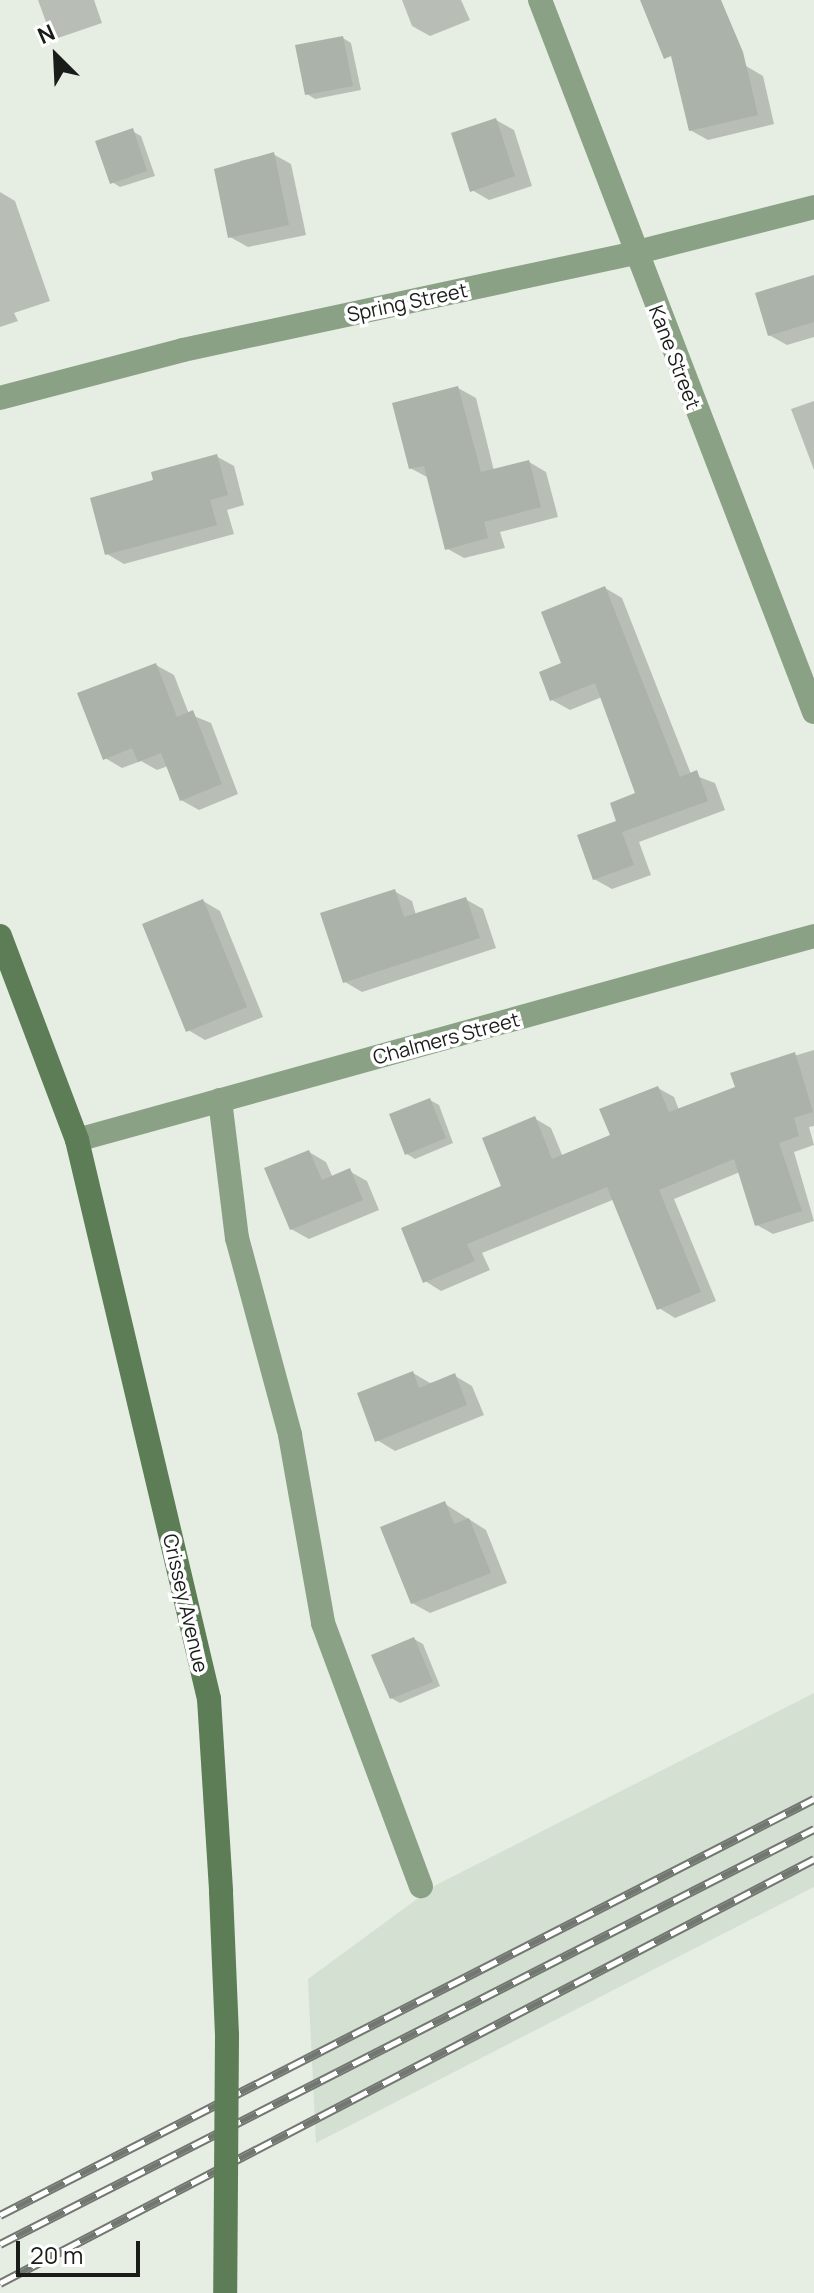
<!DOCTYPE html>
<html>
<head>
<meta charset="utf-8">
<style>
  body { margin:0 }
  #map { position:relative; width:814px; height:2293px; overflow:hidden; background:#e6eee4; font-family:Manrope,sans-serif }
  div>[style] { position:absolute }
  .built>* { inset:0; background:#d4e0d1 }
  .shadow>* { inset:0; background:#0003 }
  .building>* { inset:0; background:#abb2a9 }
  .street>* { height:24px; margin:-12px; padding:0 12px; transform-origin:12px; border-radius:12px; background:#8ba185 }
  .secondary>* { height:24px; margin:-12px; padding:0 12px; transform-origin:12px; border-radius:12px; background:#5c7d55 }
  .rail>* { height:9px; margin-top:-4.5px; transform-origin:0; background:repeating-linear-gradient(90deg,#fff 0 18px,#727771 0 36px); box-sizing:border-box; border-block:2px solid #727771 }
  .secondary-bridge>* { height:24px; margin:-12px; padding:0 12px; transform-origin:12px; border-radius:12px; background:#5c7d55 }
  span { translate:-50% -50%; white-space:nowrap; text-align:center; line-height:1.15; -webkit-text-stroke:7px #fff; paint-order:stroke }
  .street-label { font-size:20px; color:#191c19 }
  .north { position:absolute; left:16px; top:16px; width:80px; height:80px; -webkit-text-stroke:6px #fff; paint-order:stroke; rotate:336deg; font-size:22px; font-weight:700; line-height:32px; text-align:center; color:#191c19 }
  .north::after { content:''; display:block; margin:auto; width:28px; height:36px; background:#191c19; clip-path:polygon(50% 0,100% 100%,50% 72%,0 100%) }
  .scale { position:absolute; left:16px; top:2241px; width:124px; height:36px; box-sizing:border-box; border:4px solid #191c19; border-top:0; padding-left:10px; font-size:24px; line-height:28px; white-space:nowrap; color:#191c19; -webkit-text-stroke:6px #fff; paint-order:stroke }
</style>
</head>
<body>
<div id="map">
  <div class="built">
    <div style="clip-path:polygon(814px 1693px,814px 1887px,316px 2143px,308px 1979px,436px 1885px)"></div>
  </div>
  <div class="shadow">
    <div style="clip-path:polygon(38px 0,94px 0,102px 23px,58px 38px,50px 33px)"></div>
    <div style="clip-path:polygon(402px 0,461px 0,470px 20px,430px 36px,412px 26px)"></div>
    <div style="clip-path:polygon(343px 38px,351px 43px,361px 90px,315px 99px,307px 94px)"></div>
    <div style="clip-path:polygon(746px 66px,763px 76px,774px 124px,708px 140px,690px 130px)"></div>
    <div style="clip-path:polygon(496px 120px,514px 130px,532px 186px,489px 200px,472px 190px)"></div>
    <div style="clip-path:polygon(132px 131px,141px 136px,155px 176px,120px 187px,112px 182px)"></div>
    <div style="clip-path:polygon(273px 154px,291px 164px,306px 235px,248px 247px,230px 237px,240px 161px)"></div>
    <div style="clip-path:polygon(0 192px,15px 201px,50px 301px,14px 313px,18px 321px,0 327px)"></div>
    <div style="clip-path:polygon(814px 277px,814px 337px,787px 345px,769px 335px)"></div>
    <div style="clip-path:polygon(458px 388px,476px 398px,494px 471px,529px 462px,546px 472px,558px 517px,500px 532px,505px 548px,464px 558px,446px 548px,429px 478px,410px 468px)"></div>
    <div style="clip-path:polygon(814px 401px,814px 470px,791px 409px)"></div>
    <div style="clip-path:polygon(216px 456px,234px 466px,244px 505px,227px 510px,234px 534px,124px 564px,107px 554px)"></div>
    <div style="clip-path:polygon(605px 588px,622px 598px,691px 774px,715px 783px,725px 810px,639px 842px,651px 875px,612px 889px,594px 879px,619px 822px,637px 795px,602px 697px,570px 710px,552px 700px,564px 664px)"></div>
    <div style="clip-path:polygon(156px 665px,174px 675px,189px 714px,211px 723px,238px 794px,199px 810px,181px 800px,168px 766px,157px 770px,141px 761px,122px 768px,105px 758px)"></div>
    <div style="clip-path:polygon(394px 891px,412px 901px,416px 915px,465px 899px,483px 909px,496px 948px,362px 992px,345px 982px)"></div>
    <div style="clip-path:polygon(203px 901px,220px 911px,263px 1017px,205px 1040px,188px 1030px)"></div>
    <div style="clip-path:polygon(814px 1050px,814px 1126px,809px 1127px,814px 1145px,794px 1152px,814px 1221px,773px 1234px,757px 1225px,740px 1172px,674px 1199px,716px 1301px,675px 1318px,659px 1308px,615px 1199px,482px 1253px,490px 1270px,441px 1291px,425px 1281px,504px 1187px,534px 1118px,551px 1128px,563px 1157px,612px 1136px,658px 1088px,674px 1097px,679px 1110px,737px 1088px,733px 1074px)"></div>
    <div style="clip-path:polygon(430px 1100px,439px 1105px,453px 1143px,415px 1159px,407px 1154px)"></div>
    <div style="clip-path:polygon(309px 1152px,326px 1162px,333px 1178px,349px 1171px,367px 1181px,379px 1210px,309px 1239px,291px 1229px)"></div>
    <div style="clip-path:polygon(413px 1373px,430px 1383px,455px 1376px,472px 1386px,484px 1415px,395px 1451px,377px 1440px)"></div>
    <div style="clip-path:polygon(445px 1504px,486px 1530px,507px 1583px,430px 1613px,412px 1603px)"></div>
    <div style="clip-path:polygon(414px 1639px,423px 1644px,440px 1686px,400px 1703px,391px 1698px)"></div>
  </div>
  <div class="building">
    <div style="clip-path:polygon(640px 0,721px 0,743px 52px,758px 115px,689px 131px,671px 56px,664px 59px)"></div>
    <div style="clip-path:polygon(343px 36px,353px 86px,305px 95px,295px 45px)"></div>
    <div style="clip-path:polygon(496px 118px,515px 176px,470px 192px,451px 133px)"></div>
    <div style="clip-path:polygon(133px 128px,147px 171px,110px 184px,95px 141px)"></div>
    <div style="clip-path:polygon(274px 152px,289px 225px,228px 238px,214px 169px)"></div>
    <div style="clip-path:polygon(814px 275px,814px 322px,768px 336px,755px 293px)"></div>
    <div style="clip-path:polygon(458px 386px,481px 472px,529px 460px,541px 507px,484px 522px,488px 538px,445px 550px,424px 466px,409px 469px,392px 403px)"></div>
    <div style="clip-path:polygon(217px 454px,228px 495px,210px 500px,217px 525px,105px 555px,90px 498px,153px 480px,151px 472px)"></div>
    <div style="clip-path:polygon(605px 586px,680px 777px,697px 770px,708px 801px,622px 832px,634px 865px,593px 880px,577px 835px,616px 821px,610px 803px,635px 793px,595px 683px,550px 701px,539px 672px,561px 663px,541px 612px)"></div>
    <div style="clip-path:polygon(156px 663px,177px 717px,193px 710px,222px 784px,180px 801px,161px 753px,138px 762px,132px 748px,103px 760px,77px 693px)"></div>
    <div style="clip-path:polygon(395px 889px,404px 917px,466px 897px,480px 938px,343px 983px,320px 913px)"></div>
    <div style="clip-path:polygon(203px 899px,247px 1007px,186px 1032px,142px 924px)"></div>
    <div style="clip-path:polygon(795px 1052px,813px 1112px,794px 1118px,799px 1136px,779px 1143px,802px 1211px,755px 1226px,734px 1159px,659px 1190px,701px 1292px,657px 1310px,607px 1187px,467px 1244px,475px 1261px,423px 1283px,401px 1228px,501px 1186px,482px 1138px,535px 1116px,552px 1159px,610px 1135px,599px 1109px,658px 1086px,669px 1112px,735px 1087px,730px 1073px)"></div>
    <div style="clip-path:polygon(430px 1098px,446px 1138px,405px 1155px,389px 1114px)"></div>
    <div style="clip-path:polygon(309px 1150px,322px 1180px,350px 1168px,363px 1200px,290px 1230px,264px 1168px)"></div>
    <div style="clip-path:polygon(413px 1371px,419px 1388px,455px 1373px,467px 1405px,375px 1442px,357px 1393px)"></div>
    <div style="clip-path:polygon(445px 1501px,454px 1524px,469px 1518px,491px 1573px,411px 1604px,380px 1527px)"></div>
    <div style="clip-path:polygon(414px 1637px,433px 1682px,390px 1699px,371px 1655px)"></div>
  </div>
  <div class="street">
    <div style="left:540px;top:0;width:763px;rotate:68.95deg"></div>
    <div style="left:0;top:398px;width:189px;rotate:-14.7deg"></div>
    <div style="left:183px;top:350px;width:461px;rotate:-12.1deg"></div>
    <div style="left:634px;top:253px;width:186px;rotate:-14.3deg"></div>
    <div style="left:220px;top:1100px;width:139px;rotate:83deg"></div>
    <div style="left:237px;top:1238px;width:204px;rotate:74.9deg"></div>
    <div style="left:290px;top:1435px;width:191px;rotate:80deg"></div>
    <div style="left:323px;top:1623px;width:281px;rotate:69.6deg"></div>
    <div style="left:77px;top:1140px;width:765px;rotate:-15.47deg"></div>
  </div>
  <div class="secondary">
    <div style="left:0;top:936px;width:218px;rotate:69.3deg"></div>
    <div style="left:77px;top:1140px;width:574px;rotate:76.71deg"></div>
    <div style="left:209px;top:1699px;width:193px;rotate:86.4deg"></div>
  </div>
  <div class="rail">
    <div style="left:0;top:2215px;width:914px;rotate:-27.07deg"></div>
    <div style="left:0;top:2244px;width:914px;rotate:-27.01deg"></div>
    <div style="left:0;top:2283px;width:918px;rotate:-27.51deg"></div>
  </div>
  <div class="secondary-bridge">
    <div style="left:221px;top:1892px;width:143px;rotate:87.6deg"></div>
    <div style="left:227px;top:2035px;width:258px;rotate:90.4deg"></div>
  </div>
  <div class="street-label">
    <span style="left:407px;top:302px;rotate:-12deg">Spring Street</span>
    <span style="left:675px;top:357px;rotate:69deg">Kane Street</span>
    <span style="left:446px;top:1038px;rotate:-15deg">Chalmers Street</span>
    <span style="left:186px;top:1603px;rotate:77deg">Crissey Avenue</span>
  </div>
  <div class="north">N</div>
  <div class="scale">20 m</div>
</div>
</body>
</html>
